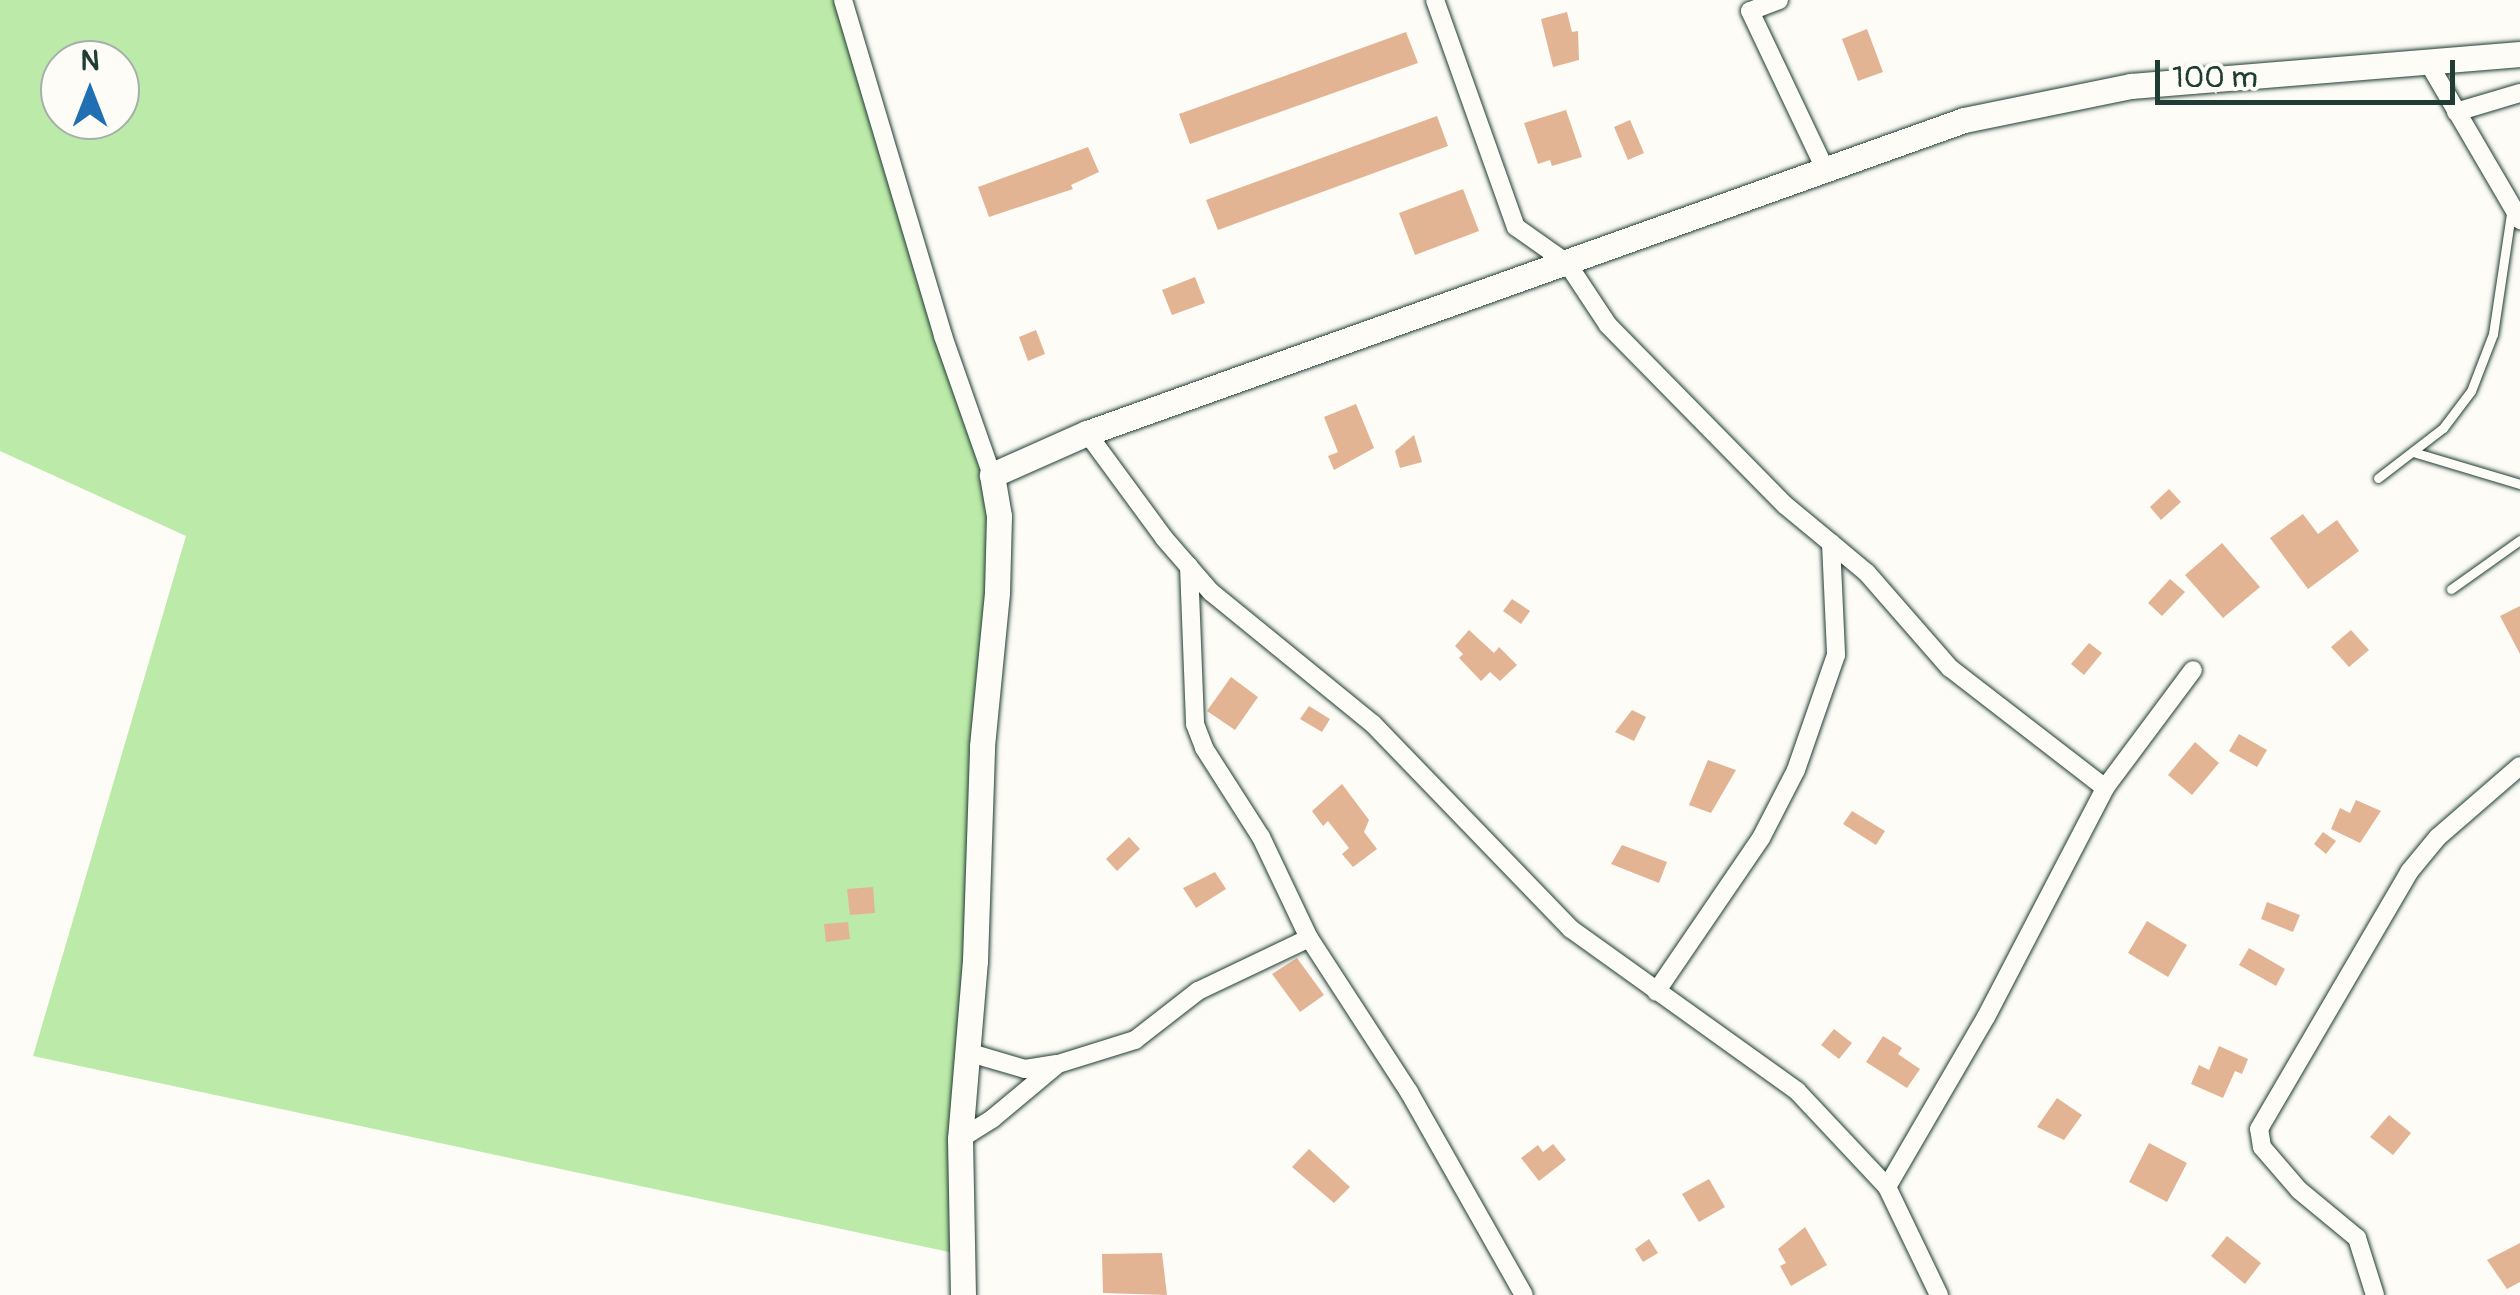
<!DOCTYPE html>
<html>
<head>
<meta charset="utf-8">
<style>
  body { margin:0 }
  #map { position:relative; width:2520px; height:1295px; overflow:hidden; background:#fdfcf7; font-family:Pangolin,sans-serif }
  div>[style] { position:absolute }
  .green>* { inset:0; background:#bceaa8 }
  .building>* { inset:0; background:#e3b494 }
  .roads { filter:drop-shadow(0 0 2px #1f3d34) drop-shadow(0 0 2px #1f3d34) }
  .lane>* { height:9px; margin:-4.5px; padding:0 4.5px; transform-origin:4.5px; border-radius:4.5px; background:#fdfcf7 }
  .street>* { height:18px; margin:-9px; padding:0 9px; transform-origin:9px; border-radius:9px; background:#fdfcf7 }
  .secondary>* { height:25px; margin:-12.5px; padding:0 12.5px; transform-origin:12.5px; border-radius:12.5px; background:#fdfcf7 }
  span { translate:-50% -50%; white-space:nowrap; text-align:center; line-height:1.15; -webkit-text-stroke:8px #fdfcf7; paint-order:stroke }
  .north { position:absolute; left:40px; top:40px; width:100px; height:100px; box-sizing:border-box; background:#fdfcf7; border:2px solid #a4b0a9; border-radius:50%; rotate:0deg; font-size:28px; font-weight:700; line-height:40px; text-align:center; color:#1f3d34 }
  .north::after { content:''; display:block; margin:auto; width:35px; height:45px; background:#1f6fb2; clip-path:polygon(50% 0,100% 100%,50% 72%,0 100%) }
  .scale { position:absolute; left:2155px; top:60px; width:300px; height:45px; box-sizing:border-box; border:5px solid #1f3d34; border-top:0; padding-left:12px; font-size:30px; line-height:35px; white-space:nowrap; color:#1f3d34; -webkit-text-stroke:8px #fdfcf7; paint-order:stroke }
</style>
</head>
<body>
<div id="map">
  <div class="green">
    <div style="clip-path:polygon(evenodd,0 0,843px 0,992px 475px,963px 1255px,33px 1056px,186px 536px,0 451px,0 0,60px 60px,120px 60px,120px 120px,60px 120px,60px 60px)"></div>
  </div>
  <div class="building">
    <div style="clip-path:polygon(1567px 12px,1572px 32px,1578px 31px,1579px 60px,1553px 67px,1541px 19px)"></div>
    <div style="clip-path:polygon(1867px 29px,1883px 72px,1858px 81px,1842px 39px)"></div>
    <div style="clip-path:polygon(1406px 32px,1418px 63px,1190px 144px,1179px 114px)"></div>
    <div style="clip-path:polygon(1566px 110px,1582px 157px,1552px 166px,1550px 160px,1538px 164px,1524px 123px)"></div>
    <div style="clip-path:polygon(1437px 116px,1448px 146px,1218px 230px,1206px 200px)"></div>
    <div style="clip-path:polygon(1630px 120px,1644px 153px,1628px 160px,1614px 127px)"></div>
    <div style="clip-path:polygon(1088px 147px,1099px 172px,1071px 185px,1073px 189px,989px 217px,978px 187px)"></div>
    <div style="clip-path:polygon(1463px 189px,1479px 231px,1415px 255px,1399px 213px)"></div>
    <div style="clip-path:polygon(1195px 277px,1205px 303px,1172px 315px,1162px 290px)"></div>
    <div style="clip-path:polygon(1036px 330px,1045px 354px,1028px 361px,1019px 337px)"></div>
    <div style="clip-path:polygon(1356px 404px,1374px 448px,1334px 470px,1328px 456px,1338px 452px,1324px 417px)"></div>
    <div style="clip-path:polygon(1414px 435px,1422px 462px,1400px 468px,1395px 451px)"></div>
    <div style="clip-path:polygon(2169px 489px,2181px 502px,2161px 520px,2150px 507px)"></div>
    <div style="clip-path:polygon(2303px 514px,2318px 534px,2337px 520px,2359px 551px,2308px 589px,2270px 538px)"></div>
    <div style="clip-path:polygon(2222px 543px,2260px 587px,2223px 618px,2185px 575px)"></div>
    <div style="clip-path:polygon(2170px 579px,2185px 592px,2162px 616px,2148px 603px)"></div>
    <div style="clip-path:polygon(1512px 599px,1530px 611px,1521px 624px,1503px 611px)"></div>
    <div style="clip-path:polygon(2520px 606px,2520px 654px,2500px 616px)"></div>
    <div style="clip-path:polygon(1469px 630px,1494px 653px,1499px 647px,1517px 665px,1500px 681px,1490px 672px,1481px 681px,1459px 658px,1463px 654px,1455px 646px)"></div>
    <div style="clip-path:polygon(2351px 630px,2369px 650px,2349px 667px,2331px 647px)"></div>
    <div style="clip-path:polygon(2089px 643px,2102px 653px,2084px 675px,2071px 664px)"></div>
    <div style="clip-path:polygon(1231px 677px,1258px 697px,1235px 730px,1207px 711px)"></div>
    <div style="clip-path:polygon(1309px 706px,1330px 719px,1322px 732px,1300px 719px)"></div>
    <div style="clip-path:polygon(1632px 710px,1646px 717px,1634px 741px,1615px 732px)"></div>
    <div style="clip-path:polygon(2239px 734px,2267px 750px,2257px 767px,2229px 751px)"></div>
    <div style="clip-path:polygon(2195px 742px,2219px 763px,2192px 795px,2168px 775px)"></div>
    <div style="clip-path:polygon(1708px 760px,1736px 770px,1711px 813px,1689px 805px)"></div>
    <div style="clip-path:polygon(1342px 784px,1369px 820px,1364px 832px,1377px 849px,1353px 867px,1342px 854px,1349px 848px,1328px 821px,1323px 826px,1312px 811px)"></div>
    <div style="clip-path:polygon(2356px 800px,2381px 811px,2360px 843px,2331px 829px,2340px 808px,2350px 813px)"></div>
    <div style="clip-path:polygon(1852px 811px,1885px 831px,1876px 845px,1843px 824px)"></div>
    <div style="clip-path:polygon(2323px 832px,2336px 841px,2326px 854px,2314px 844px)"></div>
    <div style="clip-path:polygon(1129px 837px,1140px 849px,1117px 871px,1106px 859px)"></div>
    <div style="clip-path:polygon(1622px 845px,1667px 862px,1659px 883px,1611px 864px)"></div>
    <div style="clip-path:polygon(1215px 872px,1226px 889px,1196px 908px,1183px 888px)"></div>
    <div style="clip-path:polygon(873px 887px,875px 913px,850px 915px,847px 889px)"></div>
    <div style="clip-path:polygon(2267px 902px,2300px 915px,2293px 932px,2261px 919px)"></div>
    <div style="clip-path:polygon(2147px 921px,2187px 945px,2168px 977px,2128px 953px)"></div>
    <div style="clip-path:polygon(848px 922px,850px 939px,826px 942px,824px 924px)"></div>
    <div style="clip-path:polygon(2249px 948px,2285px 969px,2276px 986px,2239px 965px)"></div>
    <div style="clip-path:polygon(1297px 958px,1324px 995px,1300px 1012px,1272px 974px)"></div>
    <div style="clip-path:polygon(1834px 1029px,1852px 1043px,1839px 1059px,1821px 1045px)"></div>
    <div style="clip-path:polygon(1883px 1036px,1902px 1048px,1898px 1054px,1920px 1069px,1907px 1088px,1866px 1062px)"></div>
    <div style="clip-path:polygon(2219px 1046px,2248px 1059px,2242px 1074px,2235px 1071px,2223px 1098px,2191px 1084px,2199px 1065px,2209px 1070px)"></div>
    <div style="clip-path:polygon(2057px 1098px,2082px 1115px,2064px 1140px,2037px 1127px)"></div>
    <div style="clip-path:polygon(2389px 1115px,2411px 1133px,2393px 1155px,2370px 1137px)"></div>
    <div style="clip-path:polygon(2149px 1143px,2187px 1163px,2167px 1202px,2129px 1182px)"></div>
    <div style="clip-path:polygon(1553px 1144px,1566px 1160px,1539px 1181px,1521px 1158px,1538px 1145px,1543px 1152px)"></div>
    <div style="clip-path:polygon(1309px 1149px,1350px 1187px,1334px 1203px,1292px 1167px)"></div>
    <div style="clip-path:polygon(1709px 1179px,1725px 1207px,1699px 1222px,1682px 1194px)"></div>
    <div style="clip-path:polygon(1805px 1227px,1827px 1265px,1791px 1286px,1780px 1266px,1786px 1263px,1778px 1249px)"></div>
    <div style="clip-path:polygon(2227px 1236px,2261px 1263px,2245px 1284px,2211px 1256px)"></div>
    <div style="clip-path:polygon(1649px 1239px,1658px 1253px,1643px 1262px,1635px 1249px)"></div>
    <div style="clip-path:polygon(2520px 1243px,2520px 1282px,2507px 1289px,2487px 1260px)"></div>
    <div style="clip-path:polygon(1162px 1253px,1167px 1295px,1103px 1293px,1102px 1254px)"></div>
  </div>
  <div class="roads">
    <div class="lane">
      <div style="left:2413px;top:452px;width:112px;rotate:16.7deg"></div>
      <div style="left:2378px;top:478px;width:82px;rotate:-37.6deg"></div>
      <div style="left:2443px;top:428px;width:46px;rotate:-52.9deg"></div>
      <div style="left:2471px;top:391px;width:61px;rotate:-68.9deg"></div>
      <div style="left:2493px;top:334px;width:128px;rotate:-81.5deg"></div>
      <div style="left:2451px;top:589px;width:85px;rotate:-35.4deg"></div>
    </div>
    <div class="street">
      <div style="left:843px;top:0;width:351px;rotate:73.4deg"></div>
      <div style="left:943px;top:336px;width:147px;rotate:70.6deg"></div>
      <div style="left:1435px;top:0;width:241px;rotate:70.4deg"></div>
      <div style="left:1516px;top:227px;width:62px;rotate:35.2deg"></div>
      <div style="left:1567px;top:263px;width:74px;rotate:56.5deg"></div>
      <div style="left:1608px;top:325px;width:252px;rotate:45.5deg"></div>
      <div style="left:1785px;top:505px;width:60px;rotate:39.6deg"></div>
      <div style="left:1831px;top:543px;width:112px;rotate:87.4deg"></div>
      <div style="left:1836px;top:655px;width:122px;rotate:109.2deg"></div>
      <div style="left:1796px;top:770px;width:76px;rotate:117.2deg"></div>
      <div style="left:1761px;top:838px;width:186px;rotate:124.3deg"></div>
      <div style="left:1779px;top:0;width:31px;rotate:159deg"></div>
      <div style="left:1750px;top:11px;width:175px;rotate:64.6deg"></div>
      <div style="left:2429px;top:64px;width:181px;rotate:59.7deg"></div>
      <div style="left:2456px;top:112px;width:67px;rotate:-16.5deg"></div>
      <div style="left:1087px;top:433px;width:130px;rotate:53.7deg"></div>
      <div style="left:1164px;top:538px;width:72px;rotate:49deg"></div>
      <div style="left:1211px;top:592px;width:209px;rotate:39.2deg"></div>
      <div style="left:1373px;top:724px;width:285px;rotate:46deg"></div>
      <div style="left:1571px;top:929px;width:278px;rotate:35.6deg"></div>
      <div style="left:1797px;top:1091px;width:132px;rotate:46.8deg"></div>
      <div style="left:1887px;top:1187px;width:120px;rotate:64.3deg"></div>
      <div style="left:1831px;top:543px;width:47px;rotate:39.8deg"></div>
      <div style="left:1867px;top:573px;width:126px;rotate:48.9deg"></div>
      <div style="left:1950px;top:668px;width:196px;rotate:37.7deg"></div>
      <div style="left:1189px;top:566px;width:158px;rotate:87.8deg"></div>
      <div style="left:1195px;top:724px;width:26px;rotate:69deg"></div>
      <div style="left:1204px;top:748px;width:106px;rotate:57.4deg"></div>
      <div style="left:1261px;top:837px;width:112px;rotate:64.6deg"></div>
      <div style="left:1309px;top:938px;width:184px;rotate:57deg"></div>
      <div style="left:1409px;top:1092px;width:233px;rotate:60.5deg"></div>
      <div style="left:967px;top:1052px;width:60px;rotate:16.3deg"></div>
      <div style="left:1025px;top:1069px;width:32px;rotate:-9deg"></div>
      <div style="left:960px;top:1139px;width:38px;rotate:-32deg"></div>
      <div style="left:992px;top:1119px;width:86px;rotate:-39.8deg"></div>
      <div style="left:1058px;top:1064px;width:81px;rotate:-17.3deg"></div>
      <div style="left:1135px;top:1040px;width:80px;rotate:-37.9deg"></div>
      <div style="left:1198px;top:991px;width:123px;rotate:-25.5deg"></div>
      <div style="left:1887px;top:1187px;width:197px;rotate:-59.8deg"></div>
      <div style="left:1986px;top:1017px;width:258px;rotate:-62.5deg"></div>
      <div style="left:2105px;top:788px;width:147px;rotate:-53.3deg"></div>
      <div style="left:2375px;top:1295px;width:60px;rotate:-107.5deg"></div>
      <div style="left:2357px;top:1238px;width:75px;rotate:-140.4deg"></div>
      <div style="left:2299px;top:1190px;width:57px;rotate:-130.7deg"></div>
      <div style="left:2262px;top:1147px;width:18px;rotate:-99deg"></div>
      <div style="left:2259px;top:1129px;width:298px;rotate:-59.7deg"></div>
      <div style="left:2409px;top:872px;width:45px;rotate:-50.4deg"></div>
      <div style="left:2438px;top:837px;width:108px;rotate:-40.9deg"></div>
    </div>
    <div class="secondary">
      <div style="left:963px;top:1295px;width:156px;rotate:-91.1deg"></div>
      <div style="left:960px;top:1139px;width:179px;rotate:-85.2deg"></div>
      <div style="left:975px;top:961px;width:215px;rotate:-88.1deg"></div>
      <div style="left:982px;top:746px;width:155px;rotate:-84.4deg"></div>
      <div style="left:997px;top:592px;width:76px;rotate:-88.5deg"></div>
      <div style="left:999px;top:516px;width:42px;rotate:-99.7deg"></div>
      <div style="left:992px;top:475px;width:104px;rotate:-23.9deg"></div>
      <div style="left:1087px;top:433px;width:931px;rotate:-19.64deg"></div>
      <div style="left:1964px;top:120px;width:170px;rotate:-11.5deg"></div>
      <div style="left:2131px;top:86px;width:390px;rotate:-4.7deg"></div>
    </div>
  </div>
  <div class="north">N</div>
  <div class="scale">100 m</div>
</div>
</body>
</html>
